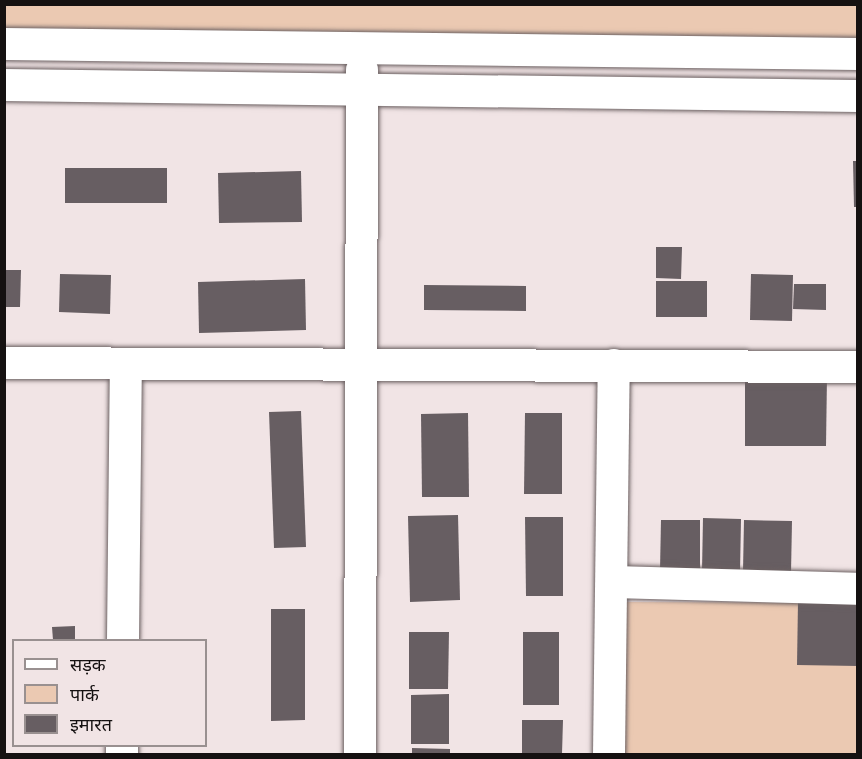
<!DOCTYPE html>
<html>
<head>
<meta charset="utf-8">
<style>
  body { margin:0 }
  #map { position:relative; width:862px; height:759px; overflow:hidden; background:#f1e4e5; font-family:"Titillium Web","Noto Sans Devanagari",sans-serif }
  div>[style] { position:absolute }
  .green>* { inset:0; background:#ebc9b2 }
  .building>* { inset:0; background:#675e62 }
  .roads { filter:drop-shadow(0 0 2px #6c6162) drop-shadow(0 0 2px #6c6162) }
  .minor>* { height:32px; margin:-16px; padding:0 16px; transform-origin:16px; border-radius:16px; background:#fff }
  span { translate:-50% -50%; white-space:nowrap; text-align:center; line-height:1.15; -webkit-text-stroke:6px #f1e4e5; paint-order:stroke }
  .frame { position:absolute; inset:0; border:6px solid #151111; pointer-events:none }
  .legend { position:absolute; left:12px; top:639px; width:195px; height:108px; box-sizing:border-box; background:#f1e4e5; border:2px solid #999090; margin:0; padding:8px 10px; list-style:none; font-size:18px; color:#151111 }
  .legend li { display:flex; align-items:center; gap:12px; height:30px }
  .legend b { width:30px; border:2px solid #999090 }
</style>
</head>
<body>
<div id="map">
  <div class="green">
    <div style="clip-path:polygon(5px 4px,858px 5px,857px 38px,5px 33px)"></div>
    <div style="clip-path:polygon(619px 602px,857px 603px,857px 754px,619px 754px)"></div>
  </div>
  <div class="building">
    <div style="clip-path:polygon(853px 161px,858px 161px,858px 207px,854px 207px)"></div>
    <div style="clip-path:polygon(65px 168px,167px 168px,167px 203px,65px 203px)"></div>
    <div style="clip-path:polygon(301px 171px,302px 222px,219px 223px,218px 173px)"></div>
    <div style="clip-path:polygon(656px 247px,682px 247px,681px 279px,656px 278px)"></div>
    <div style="clip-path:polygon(4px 270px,21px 270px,20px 307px,4px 307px)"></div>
    <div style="clip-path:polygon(60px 274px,111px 275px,110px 314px,59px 312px)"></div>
    <div style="clip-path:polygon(751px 274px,793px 275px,792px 321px,750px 320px)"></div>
    <div style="clip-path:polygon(305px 279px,306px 330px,199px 333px,198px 282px)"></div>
    <div style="clip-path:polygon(656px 281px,707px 281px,707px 317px,656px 317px)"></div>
    <div style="clip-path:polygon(794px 284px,826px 284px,826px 310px,793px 309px)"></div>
    <div style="clip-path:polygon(424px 285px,526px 286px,526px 311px,424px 310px)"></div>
    <div style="clip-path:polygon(745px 375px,827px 376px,826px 446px,745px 446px)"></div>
    <div style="clip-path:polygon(301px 411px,306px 547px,274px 548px,269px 412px)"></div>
    <div style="clip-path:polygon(468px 413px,469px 497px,422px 497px,421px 414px)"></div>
    <div style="clip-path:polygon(525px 413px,562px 413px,562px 494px,524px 494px)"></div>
    <div style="clip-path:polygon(458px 515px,460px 600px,410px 602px,408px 516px)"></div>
    <div style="clip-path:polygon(525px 517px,563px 517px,563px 596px,526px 596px)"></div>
    <div style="clip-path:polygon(703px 518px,741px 519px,740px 572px,702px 571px)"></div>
    <div style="clip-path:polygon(661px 520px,700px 520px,700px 570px,660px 570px)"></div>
    <div style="clip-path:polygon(744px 520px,792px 521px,791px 573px,743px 571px)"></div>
    <div style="clip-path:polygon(798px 602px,858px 603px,858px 666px,797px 665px)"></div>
    <div style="clip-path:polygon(271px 609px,305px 609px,305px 720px,271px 721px)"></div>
    <div style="clip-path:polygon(75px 626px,75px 640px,53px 640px,52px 627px)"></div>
    <div style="clip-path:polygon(409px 632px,449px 632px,448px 689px,409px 689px)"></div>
    <div style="clip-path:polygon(523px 632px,559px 632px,559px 705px,523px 705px)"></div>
    <div style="clip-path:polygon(449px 694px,449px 744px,411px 744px,411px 695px)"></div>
    <div style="clip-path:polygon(522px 720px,563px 720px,562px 754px,522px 754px)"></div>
    <div style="clip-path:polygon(412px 748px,450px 749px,450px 754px,412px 754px)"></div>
  </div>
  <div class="roads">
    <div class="minor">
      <div style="left:4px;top:44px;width:854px;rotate:0.67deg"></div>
      <div style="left:4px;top:85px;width:854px;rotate:0.74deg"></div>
      <div style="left:4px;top:363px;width:854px;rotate:0.27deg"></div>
      <div style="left:612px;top:582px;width:246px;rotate:1.6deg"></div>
      <div style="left:123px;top:640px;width:275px;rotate:-89.4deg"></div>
      <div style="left:122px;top:754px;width:8px;rotate:-90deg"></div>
      <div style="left:360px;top:754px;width:684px;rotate:-89.83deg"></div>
      <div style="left:609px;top:754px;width:389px;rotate:-89.3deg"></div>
    </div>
  </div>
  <div class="frame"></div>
  <ul class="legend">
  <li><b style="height:8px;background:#fff"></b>सड़क</li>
  <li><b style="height:16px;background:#ebc9b2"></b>पार्क</li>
  <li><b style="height:16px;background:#675e62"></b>इमारत</li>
  </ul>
</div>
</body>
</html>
